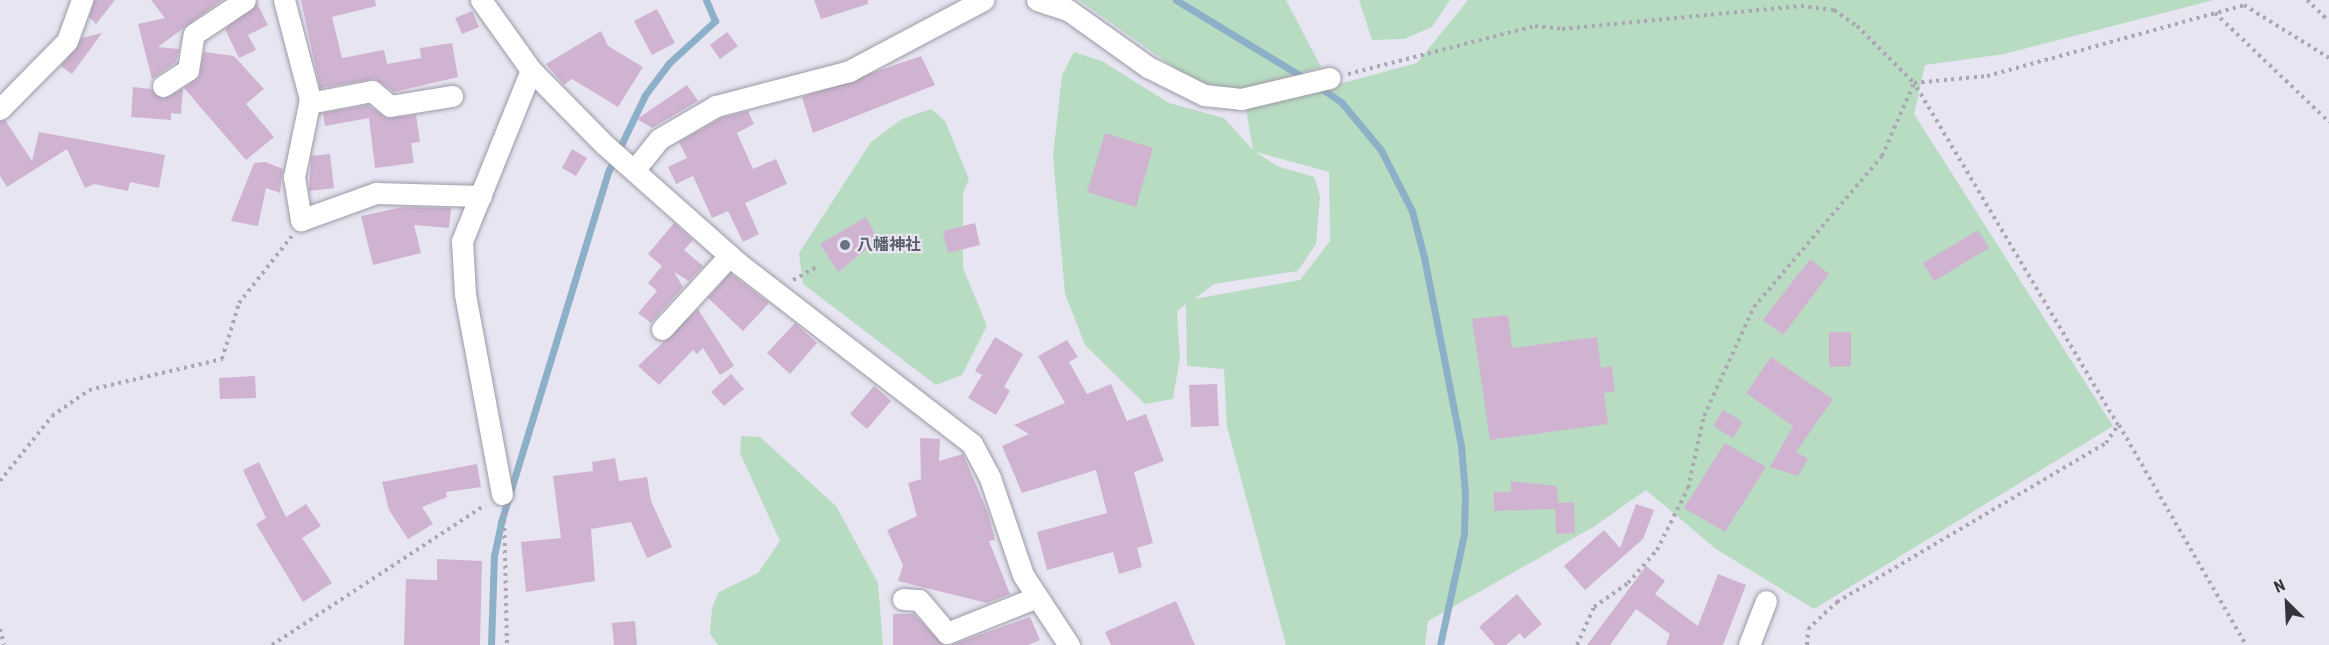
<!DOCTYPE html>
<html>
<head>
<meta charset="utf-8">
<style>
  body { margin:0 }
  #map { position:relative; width:2329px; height:645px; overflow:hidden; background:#e8e5f3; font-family:"Roboto Condensed","Noto Sans JP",sans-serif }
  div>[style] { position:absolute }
  .green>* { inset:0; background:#b8dcc2 }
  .stream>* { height:7px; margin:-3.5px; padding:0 3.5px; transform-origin:3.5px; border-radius:3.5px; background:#8cb0c8 }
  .building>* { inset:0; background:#cfb3d1 }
  .path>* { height:4px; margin-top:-2px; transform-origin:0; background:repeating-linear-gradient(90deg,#aaa7b3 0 3px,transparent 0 7.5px) }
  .roads { filter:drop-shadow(0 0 2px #9d9aa6) drop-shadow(0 0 2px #9d9aa6) }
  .minor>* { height:21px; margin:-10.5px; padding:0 10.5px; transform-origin:10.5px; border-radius:10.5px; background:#fff }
  .dots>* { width:16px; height:16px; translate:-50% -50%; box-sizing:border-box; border:3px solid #e8e5f3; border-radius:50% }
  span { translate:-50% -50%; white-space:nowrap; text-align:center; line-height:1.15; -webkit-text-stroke:4.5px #e8e5f3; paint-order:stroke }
  .worship-label { font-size:16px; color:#5b616d; font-weight:700 }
  .left { translate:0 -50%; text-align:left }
  .north { position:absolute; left:2257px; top:573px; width:60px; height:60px; -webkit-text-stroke:4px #e8e5f3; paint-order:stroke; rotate:336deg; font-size:16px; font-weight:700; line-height:24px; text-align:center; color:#36343a }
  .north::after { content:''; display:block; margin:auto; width:21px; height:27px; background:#36343a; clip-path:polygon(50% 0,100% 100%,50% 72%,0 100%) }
</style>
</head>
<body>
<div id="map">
  <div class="green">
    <div style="clip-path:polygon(1079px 0,1286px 0,1321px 67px,1239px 91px,1199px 85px)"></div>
    <div style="clip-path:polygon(1359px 0,1450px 0,1432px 27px,1404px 39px,1372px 40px)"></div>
    <div style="clip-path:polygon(evenodd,1468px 0,2214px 0,2004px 54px,1925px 65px,1914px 114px,2113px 426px,1814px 609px,1716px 549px,1646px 490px,1595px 526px,1428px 621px,1425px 645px,1286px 645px,1227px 427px,1224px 369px,1187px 366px,1186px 304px,1177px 311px,1180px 357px,1173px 399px,1145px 404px,1085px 345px,1065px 294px,1053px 156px,1062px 75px,1074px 52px,1102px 61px,1169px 103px,1224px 118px,1253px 150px,1246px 109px,1417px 63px,1468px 0,1256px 152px,1329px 172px,1330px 241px,1300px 280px,1194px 299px,1214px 284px,1298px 271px,1316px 244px,1320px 196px,1314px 177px,1277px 166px,1256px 152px)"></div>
    <div style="clip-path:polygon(931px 109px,945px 121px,969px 179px,963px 193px,963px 268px,987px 326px,962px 375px,936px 385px,803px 284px,799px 253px,871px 142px,902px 119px)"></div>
    <div style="clip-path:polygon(741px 436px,760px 437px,836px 506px,878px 583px,883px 645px,718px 645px,710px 634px,712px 608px,719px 592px,758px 573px,780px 541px,740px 453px)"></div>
  </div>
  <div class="stream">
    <div style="left:1176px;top:0;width:152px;rotate:31.3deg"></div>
    <div style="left:1318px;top:86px;width:29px;rotate:35deg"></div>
    <div style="left:1342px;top:103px;width:61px;rotate:50.3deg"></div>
    <div style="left:1381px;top:150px;width:68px;rotate:63.1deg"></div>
    <div style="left:1412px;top:211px;width:48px;rotate:75.4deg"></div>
    <div style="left:1424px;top:257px;width:193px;rotate:78.9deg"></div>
    <div style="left:1461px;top:446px;width:48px;rotate:85.2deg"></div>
    <div style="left:1465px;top:494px;width:40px;rotate:91.4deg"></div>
    <div style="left:1464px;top:534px;width:114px;rotate:102.2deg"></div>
    <div style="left:491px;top:645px;width:89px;rotate:-88.1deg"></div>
    <div style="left:494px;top:556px;width:35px;rotate:-78deg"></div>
    <div style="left:501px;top:522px;width:366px;rotate:-73deg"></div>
    <div style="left:608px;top:172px;width:85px;rotate:-64.3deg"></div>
    <div style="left:645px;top:95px;width:39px;rotate:-53deg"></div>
    <div style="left:668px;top:64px;width:64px;rotate:-42.5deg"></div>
    <div style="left:715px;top:21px;width:23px;rotate:-113deg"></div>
  </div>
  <div class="building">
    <div style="clip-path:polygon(94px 0,115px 0,96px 24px,89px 17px)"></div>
    <div style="clip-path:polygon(151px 0,222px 0,158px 47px,179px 49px,176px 62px,152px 79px,138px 24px,165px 18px)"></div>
    <div style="clip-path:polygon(301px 0,375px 0,376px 6px,332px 17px,342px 58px,384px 50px,387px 64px,421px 58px,420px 48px,452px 43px,458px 77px,394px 92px,375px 79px,320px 88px)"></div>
    <div style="clip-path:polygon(814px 0,868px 0,868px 4px,821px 19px)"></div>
    <div style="clip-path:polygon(257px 3px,268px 25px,248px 35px,256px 50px,239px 58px,225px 29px)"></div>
    <div style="clip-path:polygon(657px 9px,675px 43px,652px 55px,634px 21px)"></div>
    <div style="clip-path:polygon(472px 11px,479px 27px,462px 34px,455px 18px)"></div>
    <div style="clip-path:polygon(601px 31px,608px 46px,643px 67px,618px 107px,572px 79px,564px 85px,546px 64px)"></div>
    <div style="clip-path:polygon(727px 32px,738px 46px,720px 59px,710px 45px)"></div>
    <div style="clip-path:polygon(102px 33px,72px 74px,61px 66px,82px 38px)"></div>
    <div style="clip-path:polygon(204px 52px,234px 56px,264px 89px,246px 104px,274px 137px,246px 160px,184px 88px,199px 77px)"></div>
    <div style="clip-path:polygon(921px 56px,935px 85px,813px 133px,802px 97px)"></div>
    <div style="clip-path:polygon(687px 85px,698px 101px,652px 128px,637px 119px)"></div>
    <div style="clip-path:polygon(133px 87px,151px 89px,163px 99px,183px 89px,181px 114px,171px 113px,171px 120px,131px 117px)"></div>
    <div style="clip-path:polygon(368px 105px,387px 118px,416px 115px,420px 142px,411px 143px,414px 163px,375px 168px,369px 118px,325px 126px,323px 113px)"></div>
    <div style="clip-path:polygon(748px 111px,754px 124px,737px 133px,753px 169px,776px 159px,787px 184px,745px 203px,759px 234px,743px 242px,728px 211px,712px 218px,693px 176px,676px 184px,668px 167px,687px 158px,679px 142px,721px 118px)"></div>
    <div style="clip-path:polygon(5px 120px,32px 161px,39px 132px,165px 155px,159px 188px,130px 182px,128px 191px,94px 184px,85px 188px,67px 149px,7px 187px,0 176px,0 121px)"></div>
    <div style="clip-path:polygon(1105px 133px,1153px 148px,1136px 207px,1087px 192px)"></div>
    <div style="clip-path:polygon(572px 149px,587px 158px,576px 176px,562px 168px)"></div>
    <div style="clip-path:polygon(330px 154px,334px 188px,309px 191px,311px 156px)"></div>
    <div style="clip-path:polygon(265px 162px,283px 169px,280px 193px,266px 188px,258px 226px,231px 221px,254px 163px)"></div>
    <div style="clip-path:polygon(403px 207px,451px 208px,449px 228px,414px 225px,421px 253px,373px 265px,361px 216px)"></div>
    <div style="clip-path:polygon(866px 217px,878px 240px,838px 272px,820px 244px)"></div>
    <div style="clip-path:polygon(674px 223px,693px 240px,684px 250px,703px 266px,689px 281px,674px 272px,683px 287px,651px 323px,638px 313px,657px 291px,648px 283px,662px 266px,648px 254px)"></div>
    <div style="clip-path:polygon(975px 223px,980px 245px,948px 253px,943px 231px)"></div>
    <div style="clip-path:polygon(1978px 230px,1989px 248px,1934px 281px,1923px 263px)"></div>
    <div style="clip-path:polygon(1810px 259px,1829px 274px,1783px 335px,1763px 320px)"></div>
    <div style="clip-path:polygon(730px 273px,769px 303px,743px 331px,708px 298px)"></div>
    <div style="clip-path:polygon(698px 309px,734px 366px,720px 375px,703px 348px,697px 354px,693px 350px,659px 385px,638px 366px)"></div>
    <div style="clip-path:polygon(1508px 315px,1512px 348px,1597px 337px,1601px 368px,1612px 366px,1615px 392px,1604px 393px,1608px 424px,1490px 440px,1472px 319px)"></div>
    <div style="clip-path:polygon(795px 323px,817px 343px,790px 374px,767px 353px)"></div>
    <div style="clip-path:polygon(1829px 332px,1851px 332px,1851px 366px,1829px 367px)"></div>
    <div style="clip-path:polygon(995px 337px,1023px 354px,1004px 387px,1010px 391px,996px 415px,968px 398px,982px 375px,975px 371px)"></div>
    <div style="clip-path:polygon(1067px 340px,1078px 357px,1069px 362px,1087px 394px,1111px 384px,1127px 421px,1146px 414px,1164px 461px,1134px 472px,1153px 543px,1137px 548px,1142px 567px,1119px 574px,1113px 552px,1047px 570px,1037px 532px,1107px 513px,1096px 470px,1022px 493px,1002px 446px,1029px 434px,1014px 425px,1065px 403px,1038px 356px)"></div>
    <div style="clip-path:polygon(1771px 357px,1833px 399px,1796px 452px,1808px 459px,1798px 476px,1770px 467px,1793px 426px,1746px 393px)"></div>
    <div style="clip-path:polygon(731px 374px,744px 389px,724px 406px,711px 392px)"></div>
    <div style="clip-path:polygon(255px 376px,256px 398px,220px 399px,219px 378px)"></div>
    <div style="clip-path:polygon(1217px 384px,1219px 426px,1191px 427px,1189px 385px)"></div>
    <div style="clip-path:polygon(874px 386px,891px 401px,867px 429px,850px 414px)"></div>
    <div style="clip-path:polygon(1723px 410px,1743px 422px,1733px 438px,1713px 426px)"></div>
    <div style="clip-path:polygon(920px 438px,940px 439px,939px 461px,963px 454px,988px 513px,995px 540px,989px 541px,1010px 594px,987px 603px,898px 581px,903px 565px,887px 530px,917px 516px,908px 483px,921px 479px)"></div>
    <div style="clip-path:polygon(1725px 443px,1766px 467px,1725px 532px,1684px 508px)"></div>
    <div style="clip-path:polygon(615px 458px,619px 481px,647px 477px,651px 501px,672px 547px,647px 558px,631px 522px,591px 529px,595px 581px,526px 592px,521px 542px,561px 538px,553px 476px,593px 471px,592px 462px)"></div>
    <div style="clip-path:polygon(259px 462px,286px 517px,306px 504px,321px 526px,302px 538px,332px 583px,303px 602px,256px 524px,266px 518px,243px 470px)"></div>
    <div style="clip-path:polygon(477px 464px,481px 487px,446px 492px,447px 497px,422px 507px,433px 524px,408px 539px,389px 510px,382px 482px)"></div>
    <div style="clip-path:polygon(1511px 481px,1557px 486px,1558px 503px,1574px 502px,1575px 533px,1556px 534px,1555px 509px,1494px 511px,1494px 492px,1511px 492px)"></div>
    <div style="clip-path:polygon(1636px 504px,1654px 510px,1643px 539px,1585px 590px,1564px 566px,1604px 530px,1620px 548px)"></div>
    <div style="clip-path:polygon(437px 559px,482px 561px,480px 645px,404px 645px,406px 579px,437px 580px)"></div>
    <div style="clip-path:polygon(1646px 566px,1665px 581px,1655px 594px,1698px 626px,1718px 574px,1746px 585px,1723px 645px,1666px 645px,1670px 634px,1636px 609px,1610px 645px,1587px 645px)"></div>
    <div style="clip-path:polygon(1517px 594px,1542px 624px,1524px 639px,1520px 633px,1506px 645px,1495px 645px,1479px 627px)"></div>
    <div style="clip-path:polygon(1176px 601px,1195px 645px,1111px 645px,1105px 632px)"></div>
    <div style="clip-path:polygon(893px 614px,914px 614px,943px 645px,893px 645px)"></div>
    <div style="clip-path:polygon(1030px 617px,1040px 640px,1028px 645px,951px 645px)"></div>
    <div style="clip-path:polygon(635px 621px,637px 645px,614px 645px,612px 623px)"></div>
  </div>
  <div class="path">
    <div style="left:2307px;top:0;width:30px;rotate:44deg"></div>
    <div style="left:2215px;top:13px;width:158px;rotate:43.7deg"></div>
    <div style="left:1348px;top:74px;width:193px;rotate:-14.4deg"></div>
    <div style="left:1535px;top:26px;width:27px;rotate:6deg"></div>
    <div style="left:1562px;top:29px;width:240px;rotate:-5.5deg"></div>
    <div style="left:1801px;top:6px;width:33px;rotate:7deg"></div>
    <div style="left:1834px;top:10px;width:28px;rotate:35deg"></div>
    <div style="left:1857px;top:26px;width:81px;rotate:45deg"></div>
    <div style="left:1914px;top:83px;width:73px;rotate:-5.5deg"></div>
    <div style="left:1987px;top:76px;width:267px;rotate:-15.4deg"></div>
    <div style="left:2244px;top:5px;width:100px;rotate:31.9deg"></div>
    <div style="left:793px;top:280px;width:29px;rotate:-29deg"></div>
    <div style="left:2119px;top:425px;width:254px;rotate:60deg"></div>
    <div style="left:0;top:481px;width:83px;rotate:-51.3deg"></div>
    <div style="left:52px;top:416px;width:45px;rotate:-35.1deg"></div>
    <div style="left:89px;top:390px;width:137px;rotate:-13.1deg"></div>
    <div style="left:222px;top:359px;width:59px;rotate:-73.1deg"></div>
    <div style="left:239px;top:303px;width:85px;rotate:-51.7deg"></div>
    <div style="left:504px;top:513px;width:132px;rotate:88.7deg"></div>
    <div style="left:0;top:629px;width:16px;rotate:76deg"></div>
    <div style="left:272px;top:645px;width:255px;rotate:-33.3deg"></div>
    <div style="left:1577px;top:645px;width:42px;rotate:-65.9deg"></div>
    <div style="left:1594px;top:607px;width:42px;rotate:-35.2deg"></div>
    <div style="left:1628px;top:583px;width:44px;rotate:-48.7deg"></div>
    <div style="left:1657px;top:550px;width:69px;rotate:-63.4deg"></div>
    <div style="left:1688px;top:488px;width:74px;rotate:-77.5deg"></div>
    <div style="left:1704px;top:416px;width:120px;rotate:-65.4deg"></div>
    <div style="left:1754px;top:307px;width:198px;rotate:-49.7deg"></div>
    <div style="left:1882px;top:156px;width:80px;rotate:-66.3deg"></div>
    <div style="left:1807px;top:645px;width:16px;rotate:-86deg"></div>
    <div style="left:1808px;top:629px;width:40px;rotate:-43deg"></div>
    <div style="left:1837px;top:602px;width:312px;rotate:-30.6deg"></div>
    <div style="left:2106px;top:443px;width:22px;rotate:-56deg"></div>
    <div style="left:2118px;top:425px;width:398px;rotate:-120.8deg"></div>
  </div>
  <div class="roads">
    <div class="minor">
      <div style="left:284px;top:0;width:102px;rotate:75.3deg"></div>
      <div style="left:310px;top:99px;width:80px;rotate:101.6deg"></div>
      <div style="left:294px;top:177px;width:44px;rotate:80.8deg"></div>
      <div style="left:301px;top:220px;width:80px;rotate:-19.8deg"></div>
      <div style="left:376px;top:193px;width:105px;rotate:1.6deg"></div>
      <div style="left:481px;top:0;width:86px;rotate:54.5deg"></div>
      <div style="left:531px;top:70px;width:105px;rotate:45.4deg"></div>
      <div style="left:605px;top:145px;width:178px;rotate:41.6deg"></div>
      <div style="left:738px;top:263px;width:296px;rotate:37.7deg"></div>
      <div style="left:972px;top:444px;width:38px;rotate:62deg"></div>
      <div style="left:990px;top:478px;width:102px;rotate:71.2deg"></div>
      <div style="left:1023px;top:575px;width:84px;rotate:56.7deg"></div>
      <div style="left:1037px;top:0;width:33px;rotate:18deg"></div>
      <div style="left:1068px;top:10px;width:98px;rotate:35.5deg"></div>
      <div style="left:1148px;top:67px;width:63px;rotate:26.6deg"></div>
      <div style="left:1204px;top:95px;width:37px;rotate:6deg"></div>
      <div style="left:1241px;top:99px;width:91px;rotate:-13.3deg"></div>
      <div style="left:163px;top:86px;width:30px;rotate:-33deg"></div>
      <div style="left:188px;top:70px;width:36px;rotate:-81deg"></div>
      <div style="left:194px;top:34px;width:61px;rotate:-33.7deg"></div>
      <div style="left:309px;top:103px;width:64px;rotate:-10.8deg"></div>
      <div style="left:372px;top:91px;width:23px;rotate:40deg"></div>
      <div style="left:390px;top:106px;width:63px;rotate:-9.2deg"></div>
      <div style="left:0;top:109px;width:95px;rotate:-45.4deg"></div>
      <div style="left:67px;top:41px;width:44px;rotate:-69.9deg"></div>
      <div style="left:635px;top:169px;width:38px;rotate:-51deg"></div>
      <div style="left:659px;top:139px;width:66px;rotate:-30.1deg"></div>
      <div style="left:716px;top:106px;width:138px;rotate:-14.7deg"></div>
      <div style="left:849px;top:71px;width:152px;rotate:-27.9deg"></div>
      <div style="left:662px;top:329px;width:100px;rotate:-47.4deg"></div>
      <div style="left:502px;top:494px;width:203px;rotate:-100.5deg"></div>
      <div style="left:465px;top:294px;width:53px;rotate:-93.2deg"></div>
      <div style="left:462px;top:241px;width:184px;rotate:-68deg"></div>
      <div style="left:903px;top:599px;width:16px;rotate:4deg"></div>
      <div style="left:919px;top:600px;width:43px;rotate:49.7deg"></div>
      <div style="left:947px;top:633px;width:97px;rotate:-21.8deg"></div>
      <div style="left:1749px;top:645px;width:47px;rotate:-68.9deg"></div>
    </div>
  </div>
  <div class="dots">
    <div style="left:845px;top:245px;background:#6b7280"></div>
  </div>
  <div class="worship-label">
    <span class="left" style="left:857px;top:245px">八幡神社</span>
  </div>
  <div class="north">N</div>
</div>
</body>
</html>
